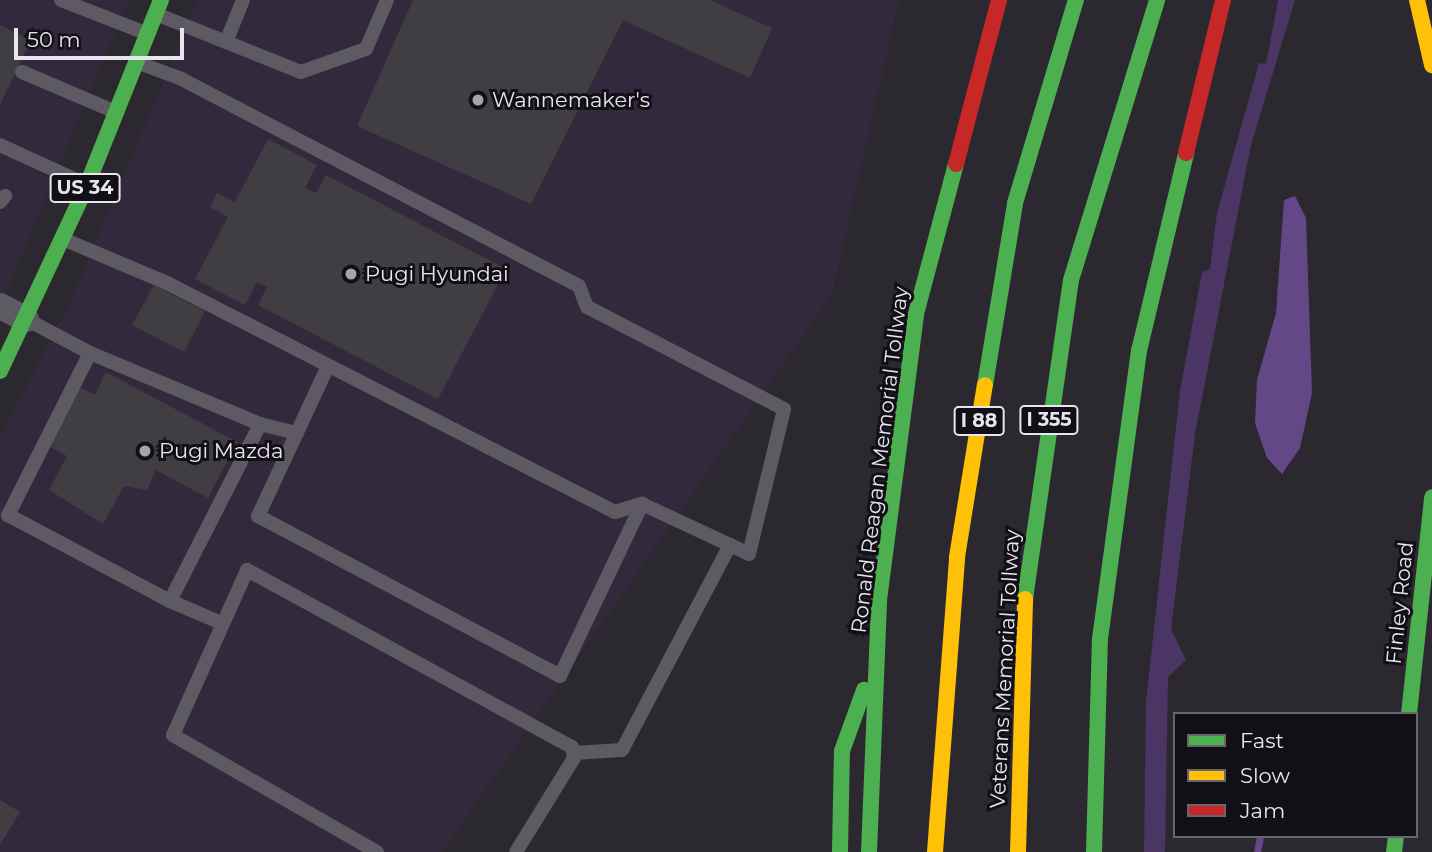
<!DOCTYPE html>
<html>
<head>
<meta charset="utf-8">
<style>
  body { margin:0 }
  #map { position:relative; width:1432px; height:852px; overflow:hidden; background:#2c2830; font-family:Montserrat,sans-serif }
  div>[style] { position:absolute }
  .built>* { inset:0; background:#322a3c }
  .green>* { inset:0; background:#4a3564 }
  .water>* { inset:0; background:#644786 }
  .stream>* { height:7px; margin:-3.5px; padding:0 3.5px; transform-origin:3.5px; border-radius:3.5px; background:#644786 }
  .building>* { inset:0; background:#403d43 }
  .lane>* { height:14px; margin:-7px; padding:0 7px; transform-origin:7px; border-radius:7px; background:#5e5a64 }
  .street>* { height:26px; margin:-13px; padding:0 13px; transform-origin:13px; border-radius:13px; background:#5e5a64 }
  .fast>* { height:16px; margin:-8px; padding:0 8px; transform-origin:8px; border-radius:8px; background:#4caf50 }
  .slow>* { height:16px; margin:-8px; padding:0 8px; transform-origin:8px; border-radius:8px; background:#ffc107 }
  .jam>* { height:16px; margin:-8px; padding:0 8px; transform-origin:8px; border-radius:8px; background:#c62828 }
  .dots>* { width:19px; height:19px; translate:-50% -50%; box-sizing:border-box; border:4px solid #121016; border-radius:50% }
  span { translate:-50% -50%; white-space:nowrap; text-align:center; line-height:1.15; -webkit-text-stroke:6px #121016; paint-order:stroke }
  .shield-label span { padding:2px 5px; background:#121016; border:2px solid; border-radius:5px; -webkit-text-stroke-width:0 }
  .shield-label { font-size:19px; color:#e9e5ee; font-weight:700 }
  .poi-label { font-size:21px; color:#e9e5ee }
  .left { translate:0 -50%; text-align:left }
  .street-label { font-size:21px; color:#e9e5ee }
  .legend { position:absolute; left:1173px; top:712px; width:245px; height:126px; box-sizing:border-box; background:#121016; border:2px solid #68656c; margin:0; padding:9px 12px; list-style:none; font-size:21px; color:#e9e5ee }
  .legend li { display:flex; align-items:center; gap:14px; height:35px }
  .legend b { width:35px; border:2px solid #68656c }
  .scale { position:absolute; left:14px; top:28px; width:170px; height:32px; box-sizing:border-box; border:4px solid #e9e5ee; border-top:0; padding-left:9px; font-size:21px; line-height:24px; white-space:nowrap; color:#e9e5ee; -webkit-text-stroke:5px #121016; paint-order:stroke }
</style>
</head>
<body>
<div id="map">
  <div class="built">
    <div style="clip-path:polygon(0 0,129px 0,0 307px)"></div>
    <div style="clip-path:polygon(198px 0,899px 0,832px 294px,442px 852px,0 852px,0 436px,70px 303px)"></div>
  </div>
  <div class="green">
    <div style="clip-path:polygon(1278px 0,1295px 0,1251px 145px,1195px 434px,1171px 629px,1186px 660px,1168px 677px,1165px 852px,1144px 852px,1146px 701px,1180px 391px,1202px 272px,1210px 269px,1217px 213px,1259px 63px,1266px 64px)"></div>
  </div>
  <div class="water">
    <div style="clip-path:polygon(1295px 196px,1306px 218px,1312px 393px,1300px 448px,1282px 474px,1267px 458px,1255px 423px,1257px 380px,1276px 313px,1284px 200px)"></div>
  </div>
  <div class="stream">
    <div style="left:1257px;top:852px;width:16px;rotate:-79deg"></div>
  </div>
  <div class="building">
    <div style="clip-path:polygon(413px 0,710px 0,772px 28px,750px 78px,623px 20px,531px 204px,357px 126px)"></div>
    <div style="clip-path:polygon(0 25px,31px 40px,0 105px)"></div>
    <div style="clip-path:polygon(268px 139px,317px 165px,305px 188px,316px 193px,326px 175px,506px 269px,438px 399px,258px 305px,267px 287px,257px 282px,245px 305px,195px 279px,228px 217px,210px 207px,217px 193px,235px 202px)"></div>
    <div style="clip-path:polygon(154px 285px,205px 311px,184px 352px,132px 325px)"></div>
    <div style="clip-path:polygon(106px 372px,237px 442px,208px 498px,156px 470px,147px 490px,124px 486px,103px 524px,49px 490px,67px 456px,49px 446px,79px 387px,95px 395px)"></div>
    <div style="clip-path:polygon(0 800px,20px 812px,0 845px)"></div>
  </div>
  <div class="lane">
    <div style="left:61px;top:0;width:90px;rotate:21.4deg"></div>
    <div style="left:156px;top:14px;width:156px;rotate:21.8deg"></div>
    <div style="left:301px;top:72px;width:69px;rotate:-19.5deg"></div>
    <div style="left:366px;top:49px;width:53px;rotate:-66.8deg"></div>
    <div style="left:226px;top:42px;width:45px;rotate:-68deg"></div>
    <div style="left:22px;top:72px;width:102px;rotate:23.1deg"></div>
    <div style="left:0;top:145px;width:94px;rotate:24.6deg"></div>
    <div style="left:0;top:202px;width:8px;rotate:-50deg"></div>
    <div style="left:63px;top:239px;width:113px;rotate:22.9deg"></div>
    <div style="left:167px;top:283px;width:503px;rotate:27.07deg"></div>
    <div style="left:615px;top:512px;width:28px;rotate:-17deg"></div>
    <div style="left:642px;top:504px;width:118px;rotate:25deg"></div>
    <div style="left:749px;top:554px;width:149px;rotate:-76.4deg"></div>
    <div style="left:784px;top:409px;width:222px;rotate:-152.6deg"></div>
    <div style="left:587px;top:307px;width:22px;rotate:-111deg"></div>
    <div style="left:579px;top:286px;width:448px;rotate:-152.5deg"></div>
    <div style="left:182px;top:79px;width:46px;rotate:-159.6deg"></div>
    <div style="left:26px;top:319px;width:72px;rotate:28deg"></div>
    <div style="left:90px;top:353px;width:182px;rotate:116.8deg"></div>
    <div style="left:8px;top:515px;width:183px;rotate:28deg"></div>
    <div style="left:170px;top:601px;width:199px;rotate:-63deg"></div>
    <div style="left:260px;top:424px;width:38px;rotate:14deg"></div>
    <div style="left:90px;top:353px;width:184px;rotate:22.7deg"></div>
    <div style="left:328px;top:366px;width:166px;rotate:115deg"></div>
    <div style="left:258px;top:516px;width:342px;rotate:27.9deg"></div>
    <div style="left:560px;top:676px;width:191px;rotate:-64.5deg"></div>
    <div style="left:170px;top:601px;width:53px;rotate:23.2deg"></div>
    <div style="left:573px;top:753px;width:49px;rotate:-3.5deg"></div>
    <div style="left:622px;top:750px;width:232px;rotate:-62.2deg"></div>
    <div style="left:377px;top:852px;width:235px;rotate:-150.2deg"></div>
    <div style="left:173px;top:735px;width:181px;rotate:-65.8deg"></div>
    <div style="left:247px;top:570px;width:370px;rotate:28.6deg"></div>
    <div style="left:572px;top:747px;width:11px;rotate:80deg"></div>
    <div style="left:574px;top:758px;width:110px;rotate:121.7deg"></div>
  </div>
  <div class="street">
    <div style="left:0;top:306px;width:29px;rotate:27deg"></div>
  </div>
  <div class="fast">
    <div style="left:0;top:371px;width:205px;rotate:-64.9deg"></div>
    <div style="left:87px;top:185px;width:199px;rotate:-68.2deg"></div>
    <div style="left:985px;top:385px;width:184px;rotate:-80.6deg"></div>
    <div style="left:1015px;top:203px;width:212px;rotate:-73.3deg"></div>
    <div style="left:1025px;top:599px;width:322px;rotate:-81.8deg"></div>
    <div style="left:1071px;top:280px;width:293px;rotate:-72.9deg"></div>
    <div style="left:1409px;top:714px;width:218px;rotate:-83.9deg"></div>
    <div style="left:840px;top:852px;width:101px;rotate:-88.9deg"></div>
    <div style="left:842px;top:751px;width:65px;rotate:-70.2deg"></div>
    <div style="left:869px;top:852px;width:252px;rotate:-87.7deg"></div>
    <div style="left:879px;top:600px;width:288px;rotate:-82.6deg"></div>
    <div style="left:916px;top:314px;width:155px;rotate:-75.1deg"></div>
    <div style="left:1094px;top:852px;width:213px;rotate:-88.4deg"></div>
    <div style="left:1100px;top:639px;width:291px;rotate:-82.3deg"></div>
    <div style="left:1139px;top:351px;width:204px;rotate:-76.6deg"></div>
    <div style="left:1394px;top:852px;width:16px;rotate:-83deg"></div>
  </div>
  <div class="slow">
    <div style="left:1417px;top:0;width:67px;rotate:77deg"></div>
    <div style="left:935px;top:852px;width:296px;rotate:-85.7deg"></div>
    <div style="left:957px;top:557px;width:174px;rotate:-80.8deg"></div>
    <div style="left:1018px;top:852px;width:253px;rotate:-88.4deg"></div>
  </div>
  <div class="jam">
    <div style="left:1186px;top:153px;width:157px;rotate:-76.4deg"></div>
    <div style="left:956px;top:164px;width:170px;rotate:-75.3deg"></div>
  </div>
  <div class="dots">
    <div style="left:478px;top:100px;background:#a7a3ac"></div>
    <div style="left:351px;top:274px;background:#a7a3ac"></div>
    <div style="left:145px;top:451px;background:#a7a3ac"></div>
  </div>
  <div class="shield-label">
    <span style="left:85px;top:188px">US 34</span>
    <span style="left:1049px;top:420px">I 355</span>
    <span style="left:979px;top:421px">I 88</span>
  </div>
  <div class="poi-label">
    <span class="left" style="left:492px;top:100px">Wannemaker's</span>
    <span class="left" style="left:365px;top:274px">Pugi Hyundai</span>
    <span class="left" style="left:159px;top:451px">Pugi Mazda</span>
  </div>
  <div class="street-label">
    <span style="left:880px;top:460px;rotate:-83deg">Ronald Reagan Memorial Tollway</span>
    <span style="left:1400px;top:603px;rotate:-84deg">Finley Road</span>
    <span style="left:1005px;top:669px;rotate:-87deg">Veterans Memorial Tollway</span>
  </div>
  <ul class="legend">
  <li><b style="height:9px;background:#4caf50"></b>Fast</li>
  <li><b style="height:9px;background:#ffc107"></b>Slow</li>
  <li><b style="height:9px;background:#c62828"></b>Jam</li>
  </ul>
  <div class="scale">50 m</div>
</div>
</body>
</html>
